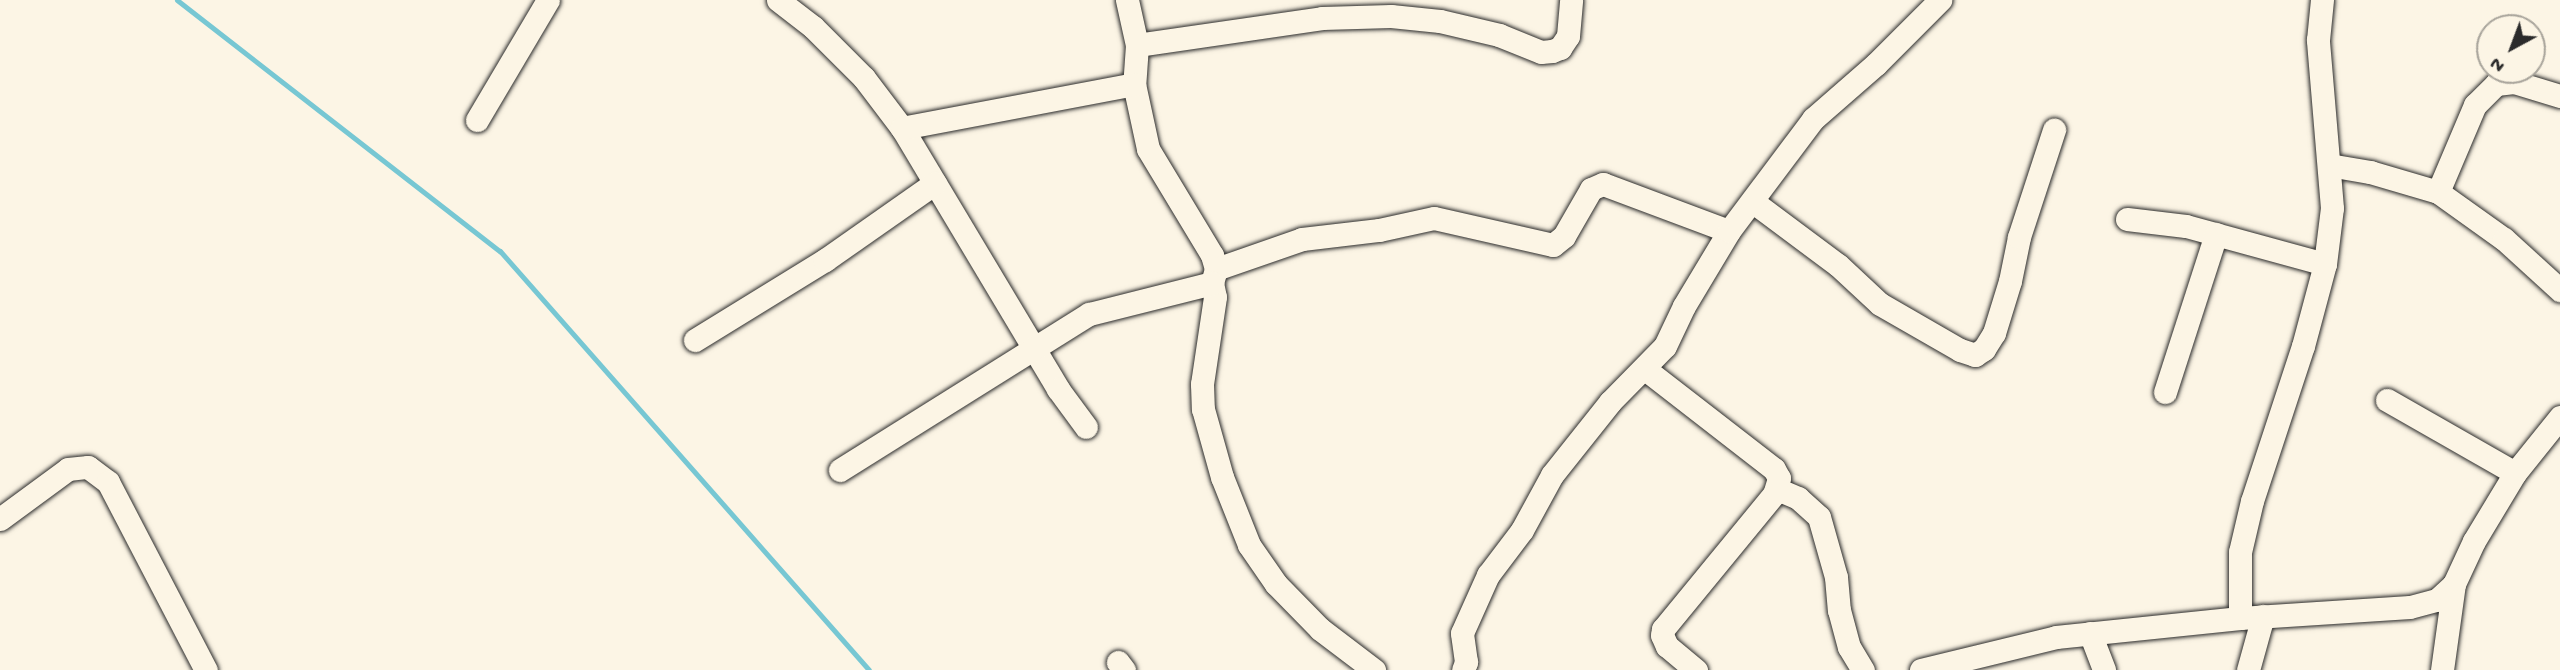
<!DOCTYPE html>
<html>
<head>
<meta charset="utf-8">
<style>
  body { margin:0 }
  #map { position:relative; width:2560px; height:670px; overflow:hidden; background:#fcf5e5; font-family:"Gochi Hand",sans-serif }
  div>[style] { position:absolute }
  .stream>* { height:5px; margin:-2.5px; padding:0 2.5px; transform-origin:2.5px; border-radius:2.5px; background:#77c7d3 }
  .roads { filter:drop-shadow(0 0 2px #2b2b2b) drop-shadow(0 0 2px #2b2b2b) }
  .minor>* { height:23px; margin:-11.5px; padding:0 11.5px; transform-origin:11.5px; border-radius:11.5px; background:#fcf5e5 }
  span { translate:-50% -50%; white-space:nowrap; text-align:center; line-height:1.15; -webkit-text-stroke:5px #fcf5e5; paint-order:stroke }
  .north { position:absolute; left:2476px; top:14px; width:70px; height:70px; box-sizing:border-box; background:#fcf5e5; border:2px solid #a8a49b; border-radius:50%; rotate:221deg; font-size:19px; font-weight:700; line-height:28px; text-align:center; color:#2b2b2b }
  .north::after { content:''; display:block; margin:auto; width:24px; height:32px; background:#2b2b2b; clip-path:polygon(50% 0,100% 100%,50% 72%,0 100%) }
</style>
</head>
<body>
<div id="map">
  <div class="stream">
    <div style="left:177px;top:0;width:409px;rotate:37.9deg"></div>
    <div style="left:500px;top:251px;width:558px;rotate:48.63deg"></div>
  </div>
  <div class="roads">
    <div class="minor">
      <div style="left:778px;top:0;width:44px;rotate:37.6deg"></div>
      <div style="left:813px;top:27px;width:72px;rotate:45deg"></div>
      <div style="left:864px;top:78px;width:63px;rotate:52.8deg"></div>
      <div style="left:902px;top:128px;width:304px;rotate:59.1deg"></div>
      <div style="left:1058px;top:389px;width:47px;rotate:53.6deg"></div>
      <div style="left:1127px;top:0;width:46px;rotate:77.5deg"></div>
      <div style="left:1137px;top:45px;width:39px;rotate:94deg"></div>
      <div style="left:1134px;top:84px;width:66px;rotate:77.8deg"></div>
      <div style="left:1148px;top:149px;width:124px;rotate:58.9deg"></div>
      <div style="left:1212px;top:255px;width:15px;rotate:74deg"></div>
      <div style="left:1216px;top:269px;width:15px;rotate:106deg"></div>
      <div style="left:1212px;top:283px;width:14px;rotate:78deg"></div>
      <div style="left:1215px;top:297px;width:88px;rotate:98.5deg"></div>
      <div style="left:1202px;top:384px;width:25px;rotate:88deg"></div>
      <div style="left:1203px;top:409px;width:71px;rotate:74.4deg"></div>
      <div style="left:1222px;top:477px;width:73px;rotate:68.3deg"></div>
      <div style="left:1249px;top:545px;width:47px;rotate:55.3deg"></div>
      <div style="left:1276px;top:584px;width:63px;rotate:45.6deg"></div>
      <div style="left:1320px;top:629px;width:68px;rotate:37.2deg"></div>
      <div style="left:1137px;top:45px;width:187px;rotate:-8.3deg"></div>
      <div style="left:1322px;top:18px;width:69px;rotate:-1.7deg"></div>
      <div style="left:1391px;top:16px;width:49px;rotate:5.8deg"></div>
      <div style="left:1440px;top:21px;width:61px;rotate:13.3deg"></div>
      <div style="left:1499px;top:35px;width:45px;rotate:22deg"></div>
      <div style="left:1541px;top:52px;width:11px;rotate:-5deg"></div>
      <div style="left:1552px;top:51px;width:9px;rotate:-21deg"></div>
      <div style="left:1560px;top:48px;width:14px;rotate:-56deg"></div>
      <div style="left:1568px;top:36px;width:36px;rotate:-85deg"></div>
      <div style="left:477px;top:120px;width:139px;rotate:-59.4deg"></div>
      <div style="left:902px;top:128px;width:236px;rotate:-10.7deg"></div>
      <div style="left:2329px;top:165px;width:42px;rotate:9.7deg"></div>
      <div style="left:2370px;top:172px;width:71px;rotate:16.4deg"></div>
      <div style="left:2438px;top:192px;width:81px;rotate:35.5deg"></div>
      <div style="left:2504px;top:239px;width:76px;rotate:42.3deg"></div>
      <div style="left:2438px;top:192px;width:95px;rotate:-67deg"></div>
      <div style="left:2475px;top:105px;width:30px;rotate:-45deg"></div>
      <div style="left:2496px;top:84px;width:18px;rotate:-6deg"></div>
      <div style="left:2514px;top:82px;width:48px;rotate:16.9deg"></div>
      <div style="left:1752px;top:201px;width:107px;rotate:36.7deg"></div>
      <div style="left:1838px;top:265px;width:57px;rotate:42.9deg"></div>
      <div style="left:1880px;top:304px;width:92px;rotate:29.9deg"></div>
      <div style="left:1960px;top:350px;width:16px;rotate:18deg"></div>
      <div style="left:1975px;top:355px;width:11px;rotate:-34deg"></div>
      <div style="left:1984px;top:349px;width:19px;rotate:-58deg"></div>
      <div style="left:1994px;top:333px;width:54px;rotate:-72.9deg"></div>
      <div style="left:2010px;top:281px;width:45px;rotate:-78.4deg"></div>
      <div style="left:2019px;top:237px;width:113px;rotate:-71.9deg"></div>
      <div style="left:2127px;top:219px;width:59px;rotate:6.8deg"></div>
      <div style="left:2186px;top:226px;width:144px;rotate:15.3deg"></div>
      <div style="left:1216px;top:269px;width:91px;rotate:-19.2deg"></div>
      <div style="left:1302px;top:239px;width:78px;rotate:-6.7deg"></div>
      <div style="left:1379px;top:230px;width:56px;rotate:-12.3deg"></div>
      <div style="left:1434px;top:218px;width:122px;rotate:12.8deg"></div>
      <div style="left:1553px;top:245px;width:14px;rotate:-39deg"></div>
      <div style="left:1564px;top:236px;width:54px;rotate:-60.1deg"></div>
      <div style="left:1591px;top:189px;width:13px;rotate:-23deg"></div>
      <div style="left:1603px;top:184px;width:134px;rotate:20.5deg"></div>
      <div style="left:695px;top:340px;width:153px;rotate:-31.6deg"></div>
      <div style="left:825px;top:260px;width:134px;rotate:-35deg"></div>
      <div style="left:1645px;top:369px;width:163px;rotate:37.8deg"></div>
      <div style="left:1774px;top:469px;width:10px;rotate:61deg"></div>
      <div style="left:1779px;top:478px;width:17px;rotate:107deg"></div>
      <div style="left:1774px;top:494px;width:175px;rotate:129.4deg"></div>
      <div style="left:1663px;top:629px;width:6px;rotate:99deg"></div>
      <div style="left:1662px;top:635px;width:12px;rotate:66deg"></div>
      <div style="left:1667px;top:646px;width:38px;rotate:40deg"></div>
      <div style="left:2165px;top:392px;width:166px;rotate:-72.1deg"></div>
      <div style="left:2387px;top:400px;width:147px;rotate:29.7deg"></div>
      <div style="left:840px;top:470px;width:294px;rotate:-32.1deg"></div>
      <div style="left:1089px;top:314px;width:127px;rotate:-14.1deg"></div>
      <div style="left:1777px;top:489px;width:23px;rotate:23deg"></div>
      <div style="left:1798px;top:498px;width:28px;rotate:42deg"></div>
      <div style="left:1819px;top:517px;width:62px;rotate:74.2deg"></div>
      <div style="left:1836px;top:577px;width:33px;rotate:85deg"></div>
      <div style="left:1839px;top:610px;width:38px;rotate:75deg"></div>
      <div style="left:1849px;top:647px;width:27px;rotate:59deg"></div>
      <div style="left:0;top:519px;width:84px;rotate:-36.3deg"></div>
      <div style="left:68px;top:469px;width:20px;rotate:-6deg"></div>
      <div style="left:88px;top:467px;width:25px;rotate:37deg"></div>
      <div style="left:108px;top:482px;width:212px;rotate:62.5deg"></div>
      <div style="left:2240px;top:618px;width:66px;rotate:-90deg"></div>
      <div style="left:2240px;top:552px;width:52px;rotate:-76.8deg"></div>
      <div style="left:2252px;top:501px;width:163px;rotate:-71.8deg"></div>
      <div style="left:2303px;top:346px;width:85px;rotate:-75deg"></div>
      <div style="left:2325px;top:264px;width:56px;rotate:-82.9deg"></div>
      <div style="left:2332px;top:208px;width:169px;rotate:-94.8deg"></div>
      <div style="left:2318px;top:40px;width:40px;rotate:-84.3deg"></div>
      <div style="left:2090px;top:633px;width:40px;rotate:69deg"></div>
      <div style="left:1118px;top:662px;width:10px;rotate:53deg"></div>
      <div style="left:1463px;top:670px;width:9px;rotate:-69deg"></div>
      <div style="left:1466px;top:662px;width:29px;rotate:-98deg"></div>
      <div style="left:1462px;top:633px;width:64px;rotate:-65.9deg"></div>
      <div style="left:1488px;top:575px;width:56px;rotate:-52.9deg"></div>
      <div style="left:1522px;top:530px;width:63px;rotate:-61.4deg"></div>
      <div style="left:1552px;top:475px;width:93px;rotate:-51.5deg"></div>
      <div style="left:1610px;top:402px;width:78px;rotate:-45.5deg"></div>
      <div style="left:1665px;top:346px;width:44px;rotate:-64.6deg"></div>
      <div style="left:1684px;top:306px;width:87px;rotate:-59deg"></div>
      <div style="left:1729px;top:231px;width:140px;rotate:-53.1deg"></div>
      <div style="left:1813px;top:119px;width:84px;rotate:-41.1deg"></div>
      <div style="left:1876px;top:64px;width:91px;rotate:-45deg"></div>
      <div style="left:1921px;top:670px;width:139px;rotate:-13.7deg"></div>
      <div style="left:2056px;top:637px;width:185px;rotate:-5.9deg"></div>
      <div style="left:2240px;top:618px;width:170px;rotate:-3.7deg"></div>
      <div style="left:2410px;top:607px;width:28px;rotate:-15deg"></div>
      <div style="left:2437px;top:600px;width:23px;rotate:-43deg"></div>
      <div style="left:2454px;top:584px;width:47px;rotate:-65.1deg"></div>
      <div style="left:2474px;top:541px;width:79px;rotate:-58.9deg"></div>
      <div style="left:2515px;top:473px;width:72px;rotate:-51.2deg"></div>
      <div style="left:2248px;top:670px;width:56px;rotate:-74.5deg"></div>
      <div style="left:2442px;top:670px;width:87px;rotate:-82.1deg"></div>
    </div>
  </div>
  <div class="north">N</div>
</div>
</body>
</html>
